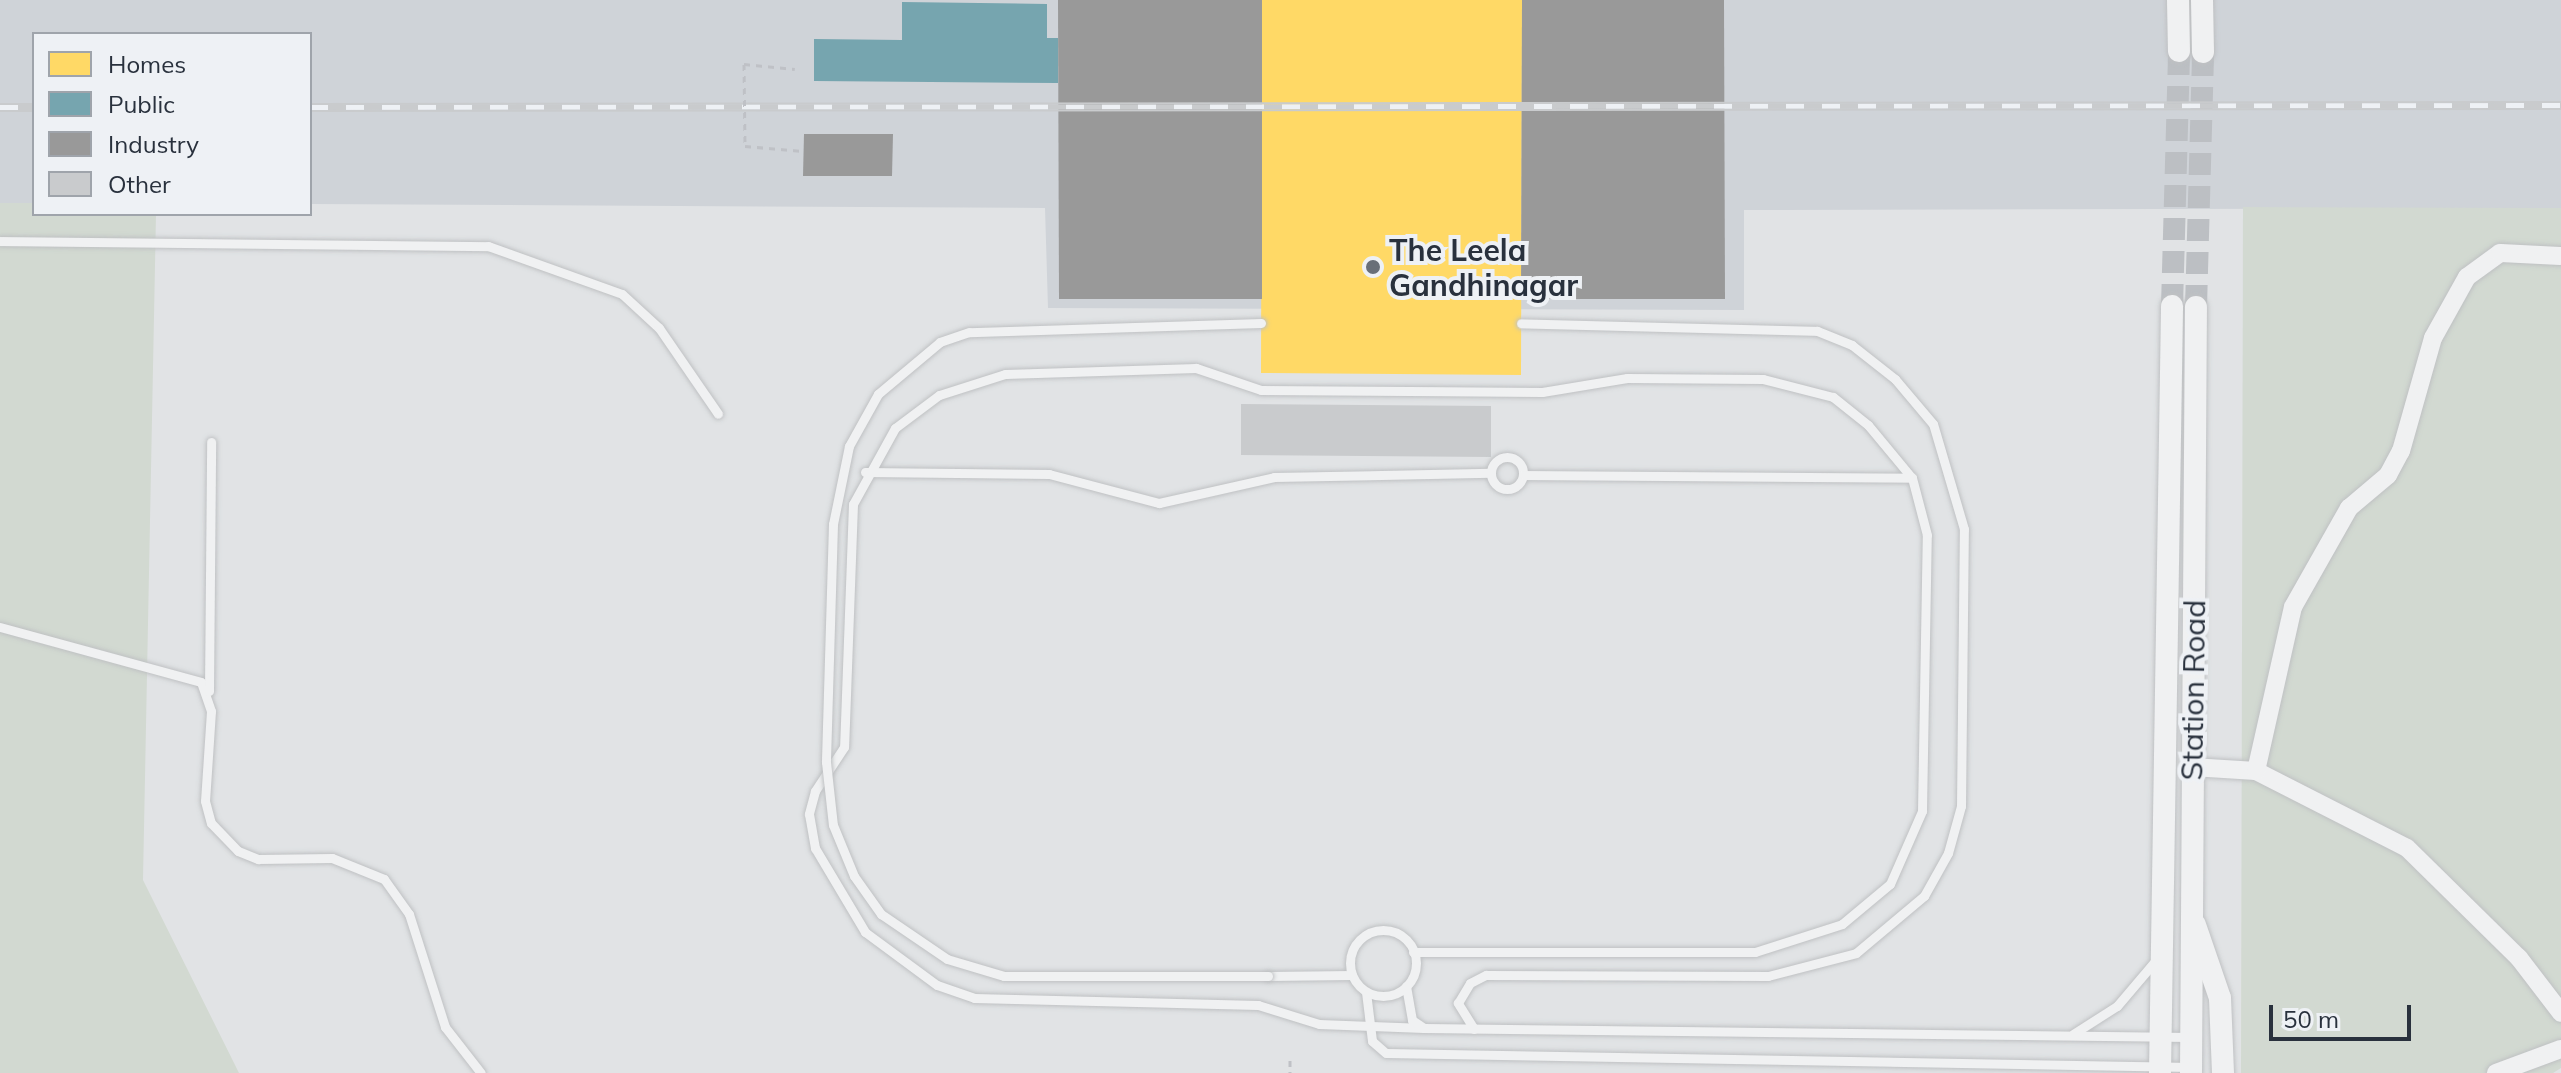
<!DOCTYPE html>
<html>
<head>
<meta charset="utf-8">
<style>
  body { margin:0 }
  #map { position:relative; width:2561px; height:1073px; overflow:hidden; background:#e1e3e5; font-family:Mulish,sans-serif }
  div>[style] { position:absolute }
  .built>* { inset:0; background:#cfd3d8 }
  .green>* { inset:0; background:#d2d9d1 }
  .homes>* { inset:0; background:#ffd966 }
  .public>* { inset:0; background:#76a5af }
  .industry>* { inset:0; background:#999 }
  .building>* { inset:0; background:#c9cbcd }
  .tertiary-tunnel>* { height:22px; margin-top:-11px; transform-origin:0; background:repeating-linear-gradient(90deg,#bcbfc3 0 22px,transparent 0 33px) }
  .path>* { height:3px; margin-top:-1.5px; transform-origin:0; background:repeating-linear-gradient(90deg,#bfc1c6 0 6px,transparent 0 12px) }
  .roads { filter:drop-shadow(0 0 2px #bfc1c3) drop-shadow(0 0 2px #bfc1c3) }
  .service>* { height:9px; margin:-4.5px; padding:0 4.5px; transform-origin:4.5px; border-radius:4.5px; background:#f0f1f2 }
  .service>.ring { margin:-4.5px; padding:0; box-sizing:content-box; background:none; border:9px solid #f0f1f2; border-radius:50% }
  .minor>* { height:18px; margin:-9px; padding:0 9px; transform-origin:9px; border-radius:9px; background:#f0f1f2 }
  .tertiary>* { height:22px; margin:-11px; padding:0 11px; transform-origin:11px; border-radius:11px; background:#f0f1f2 }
  .rail>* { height:9px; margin-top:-4.5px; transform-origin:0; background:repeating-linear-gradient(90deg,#eef1f5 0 18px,#c9cbcd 0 36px); box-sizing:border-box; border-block:2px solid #c9cbcd }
  .path-bridge>* { height:3px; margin-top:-1.5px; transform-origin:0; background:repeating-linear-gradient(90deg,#bfc1c6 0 6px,transparent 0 12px) }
  .bridges { filter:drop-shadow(0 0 2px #bfc1c3) drop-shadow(0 0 2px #bfc1c3) }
  .service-bridge>* { height:9px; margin:-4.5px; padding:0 4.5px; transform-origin:4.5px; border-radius:4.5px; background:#f0f1f2 }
  .dots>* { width:22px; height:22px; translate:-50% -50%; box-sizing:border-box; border:4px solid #eef1f5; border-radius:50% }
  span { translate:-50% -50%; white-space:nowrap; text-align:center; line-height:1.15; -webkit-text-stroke:8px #eef1f5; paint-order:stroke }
  .poi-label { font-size:30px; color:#29313d; font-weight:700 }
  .left { translate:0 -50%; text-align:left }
  .street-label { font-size:30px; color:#29313d }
  .legend { position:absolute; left:32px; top:32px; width:280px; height:184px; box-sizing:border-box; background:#eef1f5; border:2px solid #9fa4ab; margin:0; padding:10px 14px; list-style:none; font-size:24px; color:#29313d }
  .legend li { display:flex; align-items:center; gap:16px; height:40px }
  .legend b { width:40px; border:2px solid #9fa4ab }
  .scale { position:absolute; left:2269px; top:1005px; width:142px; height:36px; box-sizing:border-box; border:4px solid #29313d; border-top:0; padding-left:10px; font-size:24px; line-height:28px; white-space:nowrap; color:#29313d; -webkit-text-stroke:6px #eef1f5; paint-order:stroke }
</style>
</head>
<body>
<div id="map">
  <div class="built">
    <div style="clip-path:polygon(0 0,2561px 0,2561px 208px,1744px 210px,1744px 310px,1048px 308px,1045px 208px,310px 204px,310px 34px,34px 34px,34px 203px,0 203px)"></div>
  </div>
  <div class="green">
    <div style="clip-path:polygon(0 203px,34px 203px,34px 214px,156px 214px,143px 880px,239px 1073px,0 1073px)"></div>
    <div style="clip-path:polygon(2243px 207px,2561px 208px,2561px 1068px,2553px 1073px,2241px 1073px)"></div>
  </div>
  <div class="homes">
    <div style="clip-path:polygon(1262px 0,1522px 0,1521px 375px,1261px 373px)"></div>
  </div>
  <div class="public">
    <div style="clip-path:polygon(902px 2px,1047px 4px,1047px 38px,1058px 38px,1058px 83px,814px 81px,814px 39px,902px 40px)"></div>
  </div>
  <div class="industry">
    <div style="clip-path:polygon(1058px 0,1262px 0,1262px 299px,1059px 299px)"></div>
    <div style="clip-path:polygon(1522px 0,1724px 0,1725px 299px,1521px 299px)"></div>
    <div style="clip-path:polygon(804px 134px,893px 134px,892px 176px,803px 176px)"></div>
  </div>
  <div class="building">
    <div style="clip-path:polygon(1241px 404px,1491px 406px,1491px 457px,1241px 455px)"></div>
  </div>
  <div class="tertiary-tunnel">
    <div style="left:2172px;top:306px;width:255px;rotate:-88.4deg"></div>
    <div style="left:2196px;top:307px;width:255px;rotate:-88.4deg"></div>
  </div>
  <div class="path">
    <div style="left:744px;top:64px;width:51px;rotate:5.6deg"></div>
    <div style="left:745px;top:146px;width:58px;rotate:4.9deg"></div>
    <div style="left:1290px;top:1060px;width:13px;rotate:90deg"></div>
  </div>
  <div class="roads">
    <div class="service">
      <div style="left:0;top:241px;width:488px;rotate:0.6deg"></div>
      <div style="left:488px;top:246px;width:142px;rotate:19.7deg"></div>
      <div style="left:622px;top:294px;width:50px;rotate:42.6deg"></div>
      <div style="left:659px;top:328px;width:104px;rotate:55.5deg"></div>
      <div class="ring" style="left:1491px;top:457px;width:23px;height:23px"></div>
      <div style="left:865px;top:472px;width:184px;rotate:0.6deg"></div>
      <div style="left:1049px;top:474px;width:114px;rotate:14.8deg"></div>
      <div style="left:1159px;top:503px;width:118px;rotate:-12.7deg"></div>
      <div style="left:1274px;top:477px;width:217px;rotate:-1.1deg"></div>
      <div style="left:1524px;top:475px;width:388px;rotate:0.4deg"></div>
      <div style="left:0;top:627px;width:208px;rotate:15.3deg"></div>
      <div style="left:201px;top:682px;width:31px;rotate:71deg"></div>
      <div style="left:211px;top:711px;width:90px;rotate:93.8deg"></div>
      <div style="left:205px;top:801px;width:23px;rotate:75deg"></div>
      <div style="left:211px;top:823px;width:39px;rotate:46deg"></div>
      <div style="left:238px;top:851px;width:22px;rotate:22deg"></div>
      <div style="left:258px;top:859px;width:74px;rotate:-0.8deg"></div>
      <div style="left:332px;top:858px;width:56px;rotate:22deg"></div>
      <div style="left:384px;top:879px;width:43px;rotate:54.5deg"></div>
      <div style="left:409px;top:914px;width:119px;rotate:72.3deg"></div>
      <div style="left:445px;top:1027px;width:58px;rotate:52deg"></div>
      <div style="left:209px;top:691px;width:249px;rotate:-89.5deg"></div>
      <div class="ring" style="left:1350px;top:930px;width:57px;height:57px"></div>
      <div style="left:1413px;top:952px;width:342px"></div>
      <div style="left:1755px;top:952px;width:91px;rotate:-17.8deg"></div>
      <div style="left:1842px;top:924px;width:62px;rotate:-39.8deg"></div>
      <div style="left:1890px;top:884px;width:80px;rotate:-66.3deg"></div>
      <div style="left:1922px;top:811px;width:276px;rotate:-89deg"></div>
      <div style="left:1927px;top:535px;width:59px;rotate:-104.7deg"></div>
      <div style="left:1912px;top:478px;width:69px;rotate:-129.7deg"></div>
      <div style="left:1868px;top:425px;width:45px;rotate:-141.3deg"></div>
      <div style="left:1833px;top:397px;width:72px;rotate:-165.6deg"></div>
      <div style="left:1763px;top:379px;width:136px;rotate:-179.6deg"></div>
      <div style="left:1627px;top:378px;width:86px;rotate:170.6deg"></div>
      <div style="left:1542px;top:392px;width:281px;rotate:-179.6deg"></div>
      <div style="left:1261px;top:390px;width:69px;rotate:-161.3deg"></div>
      <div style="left:1196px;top:368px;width:191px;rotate:178.2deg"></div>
      <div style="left:1005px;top:374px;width:69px;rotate:162.3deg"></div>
      <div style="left:939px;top:395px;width:55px;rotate:143.1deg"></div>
      <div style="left:895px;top:428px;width:87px;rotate:118.9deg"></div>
      <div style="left:853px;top:504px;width:243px;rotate:92.1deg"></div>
      <div style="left:844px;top:747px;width:53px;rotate:123.4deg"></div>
      <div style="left:815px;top:791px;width:24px;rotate:105deg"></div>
      <div style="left:809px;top:814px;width:35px;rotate:80deg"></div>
      <div style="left:815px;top:848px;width:98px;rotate:59.2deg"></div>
      <div style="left:865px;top:932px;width:89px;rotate:36.4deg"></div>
      <div style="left:937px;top:985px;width:39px;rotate:19deg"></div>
      <div style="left:974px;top:998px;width:284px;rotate:1.4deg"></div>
      <div style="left:1258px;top:1005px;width:64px;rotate:17.3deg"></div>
      <div style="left:1319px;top:1024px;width:105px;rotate:2.2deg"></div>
      <div style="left:1268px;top:976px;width:84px;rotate:-0.7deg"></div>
      <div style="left:1406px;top:986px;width:35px;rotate:80deg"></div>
      <div style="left:1412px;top:1020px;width:14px;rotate:34deg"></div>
      <div style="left:1424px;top:1028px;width:766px;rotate:0.67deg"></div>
      <div style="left:1366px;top:992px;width:49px;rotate:83deg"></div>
      <div style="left:1372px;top:1041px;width:18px;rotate:41deg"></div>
      <div style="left:1386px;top:1053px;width:805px;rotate:1deg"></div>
      <div style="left:1474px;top:1029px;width:31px;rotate:-122deg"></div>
      <div style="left:1458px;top:1003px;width:23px;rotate:-59deg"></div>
      <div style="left:1470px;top:983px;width:18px;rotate:-27deg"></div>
      <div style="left:1486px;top:975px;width:282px;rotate:0.2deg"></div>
      <div style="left:1768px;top:976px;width:91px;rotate:-14.6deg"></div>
      <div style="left:1856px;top:953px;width:89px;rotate:-40deg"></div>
      <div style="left:1924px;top:896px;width:49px;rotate:-60.8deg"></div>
      <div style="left:1948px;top:853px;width:49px;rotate:-74.5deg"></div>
      <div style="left:1961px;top:806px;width:277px;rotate:-89.4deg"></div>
      <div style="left:1964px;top:529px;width:109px;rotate:-106.4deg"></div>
      <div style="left:1933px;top:424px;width:59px;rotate:-130.2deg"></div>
      <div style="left:1895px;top:379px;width:55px;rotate:-141.7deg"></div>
      <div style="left:1852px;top:345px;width:38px;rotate:-158deg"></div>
      <div style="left:1817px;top:331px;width:296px;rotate:-178.5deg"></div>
      <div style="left:2073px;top:1034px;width:52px;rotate:-32.5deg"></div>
      <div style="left:2117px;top:1006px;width:60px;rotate:-49.7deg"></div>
    </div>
    <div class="minor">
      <div style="left:2192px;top:767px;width:64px;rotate:3.6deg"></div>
      <div style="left:2256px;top:771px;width:169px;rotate:27deg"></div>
      <div style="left:2407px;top:848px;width:157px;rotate:44.5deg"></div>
      <div style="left:2519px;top:958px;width:69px;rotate:52.6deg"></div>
      <div style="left:2256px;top:771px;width:168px;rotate:-77.3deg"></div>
      <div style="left:2293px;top:607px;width:114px;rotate:-60.5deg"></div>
      <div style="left:2349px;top:508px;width:51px;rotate:-40.2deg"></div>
      <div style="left:2388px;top:475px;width:27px;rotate:-62deg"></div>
      <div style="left:2401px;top:451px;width:117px;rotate:-74.2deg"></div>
      <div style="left:2433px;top:338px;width:70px;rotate:-60.9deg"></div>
      <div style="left:2467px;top:277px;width:41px;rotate:-36deg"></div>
      <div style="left:2500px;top:253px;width:61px;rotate:2.8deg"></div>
      <div style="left:2496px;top:1073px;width:69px;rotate:-20.3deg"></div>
    </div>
    <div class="tertiary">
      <div style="left:2178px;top:0;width:51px;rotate:88.9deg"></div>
      <div style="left:2202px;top:0;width:52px;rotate:88.9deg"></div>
      <div style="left:2195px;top:925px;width:77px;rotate:71.1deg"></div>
      <div style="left:2220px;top:998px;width:75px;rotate:87.7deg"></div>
      <div style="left:2160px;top:1073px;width:767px;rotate:-89.1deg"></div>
      <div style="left:2191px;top:1073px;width:766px;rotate:-89.63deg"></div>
    </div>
  </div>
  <div class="rail">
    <div style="left:0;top:107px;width:34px"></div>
    <div style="left:310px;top:107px;width:2251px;rotate:-0.05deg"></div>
  </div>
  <div class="path-bridge">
    <div style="left:744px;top:64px;width:82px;rotate:89.3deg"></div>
  </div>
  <div class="bridges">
    <div class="service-bridge">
      <div style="left:1261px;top:323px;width:292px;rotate:178.2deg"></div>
      <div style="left:969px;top:332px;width:31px;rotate:161deg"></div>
      <div style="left:940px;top:342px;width:81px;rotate:140deg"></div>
      <div style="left:878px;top:394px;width:60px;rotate:119.1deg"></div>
      <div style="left:849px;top:446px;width:80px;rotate:101.6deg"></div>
      <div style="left:833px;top:524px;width:238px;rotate:91.7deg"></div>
      <div style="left:826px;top:762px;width:63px;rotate:83.7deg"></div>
      <div style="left:833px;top:825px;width:55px;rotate:67.6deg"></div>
      <div style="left:854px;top:876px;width:47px;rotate:54.6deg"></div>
      <div style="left:881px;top:914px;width:80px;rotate:34.3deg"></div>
      <div style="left:947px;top:959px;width:59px;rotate:16.6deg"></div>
      <div style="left:1004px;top:976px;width:264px"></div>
    </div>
  </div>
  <div class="dots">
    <div style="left:1373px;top:267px;background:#696f78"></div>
  </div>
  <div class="poi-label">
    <span class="left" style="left:1389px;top:267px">The Leela<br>Gandhinagar</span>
  </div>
  <div class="street-label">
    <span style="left:2193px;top:690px;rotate:-89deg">Station Road</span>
  </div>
  <ul class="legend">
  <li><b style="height:22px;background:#ffd966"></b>Homes</li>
  <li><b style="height:22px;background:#76a5af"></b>Public</li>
  <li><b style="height:22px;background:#999"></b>Industry</li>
  <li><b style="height:22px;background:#c9cbcd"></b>Other</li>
  </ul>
  <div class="scale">50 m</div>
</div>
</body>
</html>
